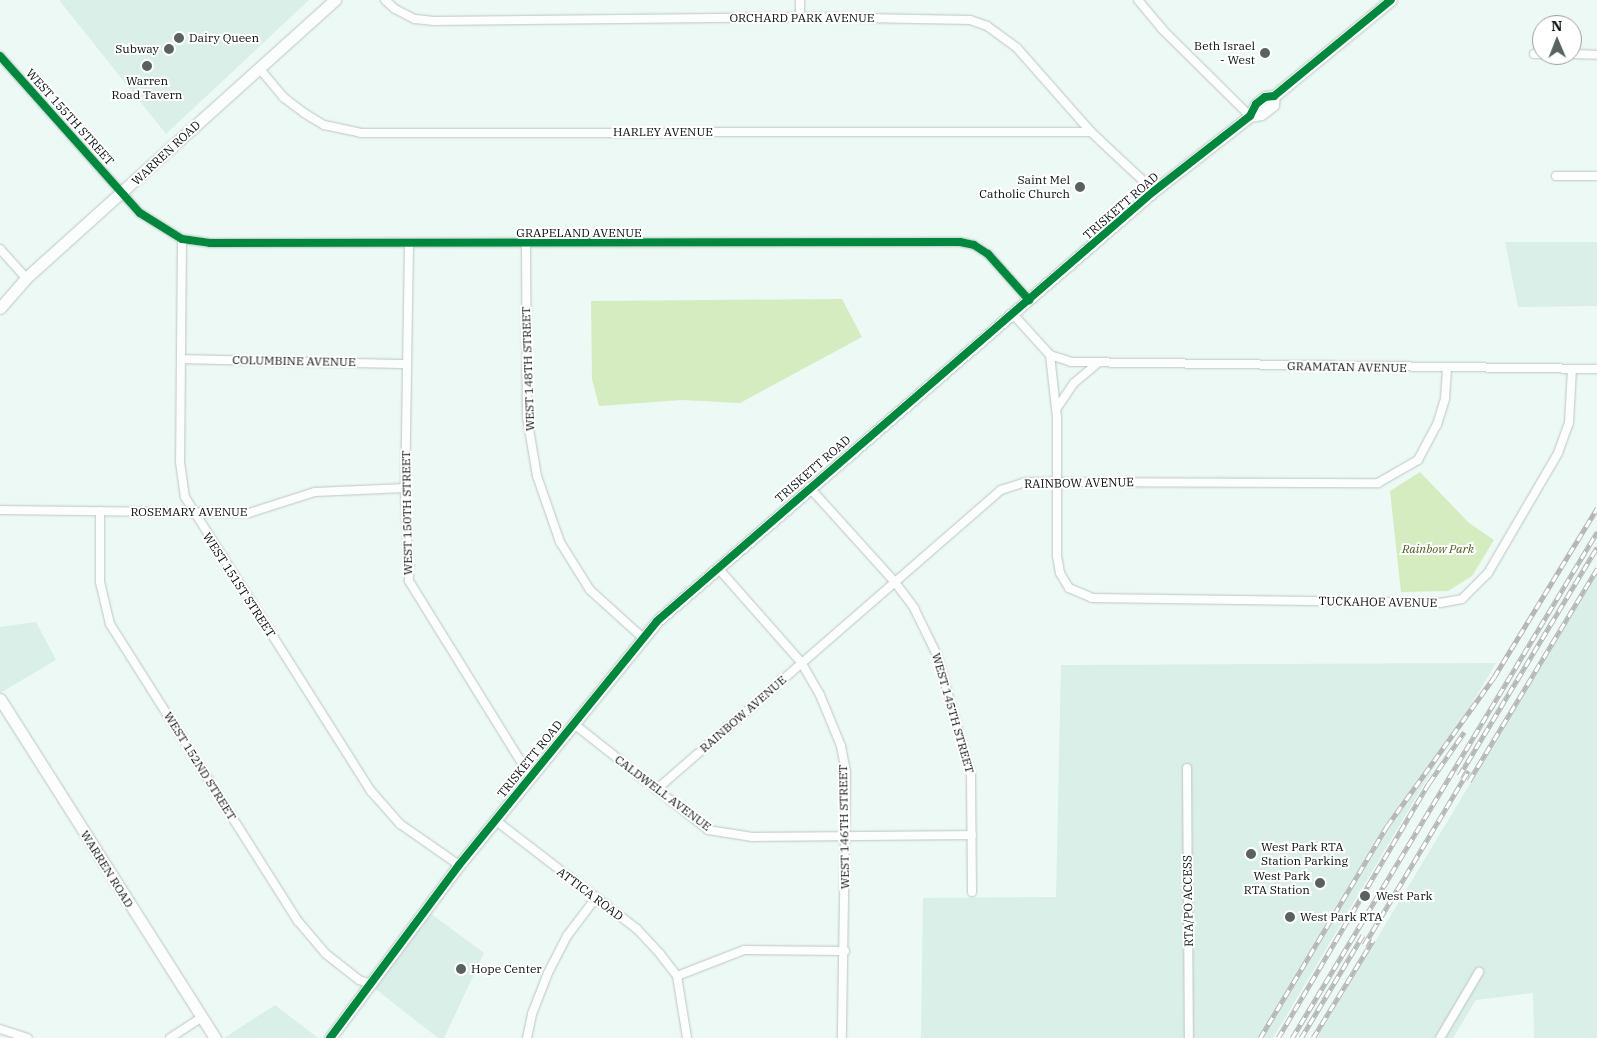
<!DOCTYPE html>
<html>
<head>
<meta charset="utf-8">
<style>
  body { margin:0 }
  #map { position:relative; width:1597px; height:1038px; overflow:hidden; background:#edf9f5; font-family:"IBM Plex Serif",serif }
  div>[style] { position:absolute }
  .built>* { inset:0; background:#daefe8 }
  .green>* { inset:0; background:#d5ebc0 }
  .roads { filter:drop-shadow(0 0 1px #bdc6c3) drop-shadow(0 0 1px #bdc6c3) }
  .street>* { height:8px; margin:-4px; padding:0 4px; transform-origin:4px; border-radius:4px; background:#fcfefe }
  .secondary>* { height:11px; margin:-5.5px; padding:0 5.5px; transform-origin:5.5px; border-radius:5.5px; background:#fcfefe }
  .rail>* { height:4.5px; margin-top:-2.25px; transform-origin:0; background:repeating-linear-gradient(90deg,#fff 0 8px,#b6b8b8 0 16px); box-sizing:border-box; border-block:1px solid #b6b8b8 }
  .cycleway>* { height:8px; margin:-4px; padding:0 4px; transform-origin:4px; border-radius:4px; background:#00873e }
  .dots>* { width:14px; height:14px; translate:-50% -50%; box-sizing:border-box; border:2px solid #fff; border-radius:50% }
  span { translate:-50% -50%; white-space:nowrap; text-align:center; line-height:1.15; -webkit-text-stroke:4px #fff; paint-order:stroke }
  .street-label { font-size:12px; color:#09100e }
  .poi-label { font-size:12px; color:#09100e }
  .left { translate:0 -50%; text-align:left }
  .right { translate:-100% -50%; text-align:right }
  .park-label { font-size:12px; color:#485d21; font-style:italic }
  .north { position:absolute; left:1532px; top:15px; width:50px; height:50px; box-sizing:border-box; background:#fff; border:1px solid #9d9f9f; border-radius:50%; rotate:359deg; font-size:14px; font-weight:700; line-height:20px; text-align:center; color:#09100e }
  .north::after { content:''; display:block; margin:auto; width:18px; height:22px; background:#59625f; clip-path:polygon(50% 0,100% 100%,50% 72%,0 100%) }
</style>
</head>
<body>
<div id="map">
  <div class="built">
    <div style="clip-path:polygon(59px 0,309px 0,166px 134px)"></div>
    <div style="clip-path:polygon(1505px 242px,1597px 242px,1597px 306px,1518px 307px)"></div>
    <div style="clip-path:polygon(1597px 573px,1597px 1038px,1534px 1038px,1533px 993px,1476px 1000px,1453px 1038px,1317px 1038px)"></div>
    <div style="clip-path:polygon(36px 622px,56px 660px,0 693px,0 627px)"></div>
    <div style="clip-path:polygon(1496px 663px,1273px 1038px,921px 1038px,923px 898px,1056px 897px,1061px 665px)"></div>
    <div style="clip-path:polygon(430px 913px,484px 953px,444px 1038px,438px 1038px,373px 987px)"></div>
    <div style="clip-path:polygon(275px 1005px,318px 1038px,224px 1038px)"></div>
  </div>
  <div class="green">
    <div style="clip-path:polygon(842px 299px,862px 337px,740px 403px,682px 400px,599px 406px,592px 379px,591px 301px)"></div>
    <div style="clip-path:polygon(1420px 472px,1469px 523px,1494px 540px,1472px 576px,1448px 591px,1401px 592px,1390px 491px)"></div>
  </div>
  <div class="roads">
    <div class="street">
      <div style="left:385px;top:0;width:13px;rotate:42deg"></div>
      <div style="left:395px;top:9px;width:22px;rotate:27deg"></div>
      <div style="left:415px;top:19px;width:19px;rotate:6deg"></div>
      <div style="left:434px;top:21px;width:375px;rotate:-0.6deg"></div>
      <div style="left:809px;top:17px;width:161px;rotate:1.1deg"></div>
      <div style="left:970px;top:20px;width:18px;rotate:19deg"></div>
      <div style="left:987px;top:26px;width:37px;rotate:36deg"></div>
      <div style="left:1017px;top:48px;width:112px;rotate:48.6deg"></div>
      <div style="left:1091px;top:132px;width:86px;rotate:43.1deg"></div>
      <div style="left:1138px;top:0;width:38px;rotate:50deg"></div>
      <div style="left:1162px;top:29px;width:124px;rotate:44.7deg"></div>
      <div style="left:800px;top:17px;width:17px;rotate:-90deg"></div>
      <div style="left:1534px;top:54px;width:8px"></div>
      <div style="left:1572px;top:54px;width:25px;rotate:2deg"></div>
      <div style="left:0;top:56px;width:210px;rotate:48.3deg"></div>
      <div style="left:140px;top:213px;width:49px;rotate:31.8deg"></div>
      <div style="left:182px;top:239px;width:28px;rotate:8deg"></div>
      <div style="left:210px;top:243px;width:750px;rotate:-0.08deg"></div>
      <div style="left:960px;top:242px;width:14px;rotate:12deg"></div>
      <div style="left:974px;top:245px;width:17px;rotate:33deg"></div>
      <div style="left:988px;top:254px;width:62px;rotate:48.3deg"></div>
      <div style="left:259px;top:68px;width:38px;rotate:50deg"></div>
      <div style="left:283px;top:97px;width:26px;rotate:37deg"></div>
      <div style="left:304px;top:113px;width:23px;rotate:31deg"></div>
      <div style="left:324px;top:125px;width:38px;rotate:12deg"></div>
      <div style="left:361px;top:133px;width:730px;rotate:-0.08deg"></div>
      <div style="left:1556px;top:176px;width:41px"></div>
      <div style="left:182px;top:239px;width:223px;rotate:90.5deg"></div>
      <div style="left:180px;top:462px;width:35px;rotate:82deg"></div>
      <div style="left:185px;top:497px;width:348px;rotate:57.7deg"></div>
      <div style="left:371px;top:791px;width:44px;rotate:48.7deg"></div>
      <div style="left:400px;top:824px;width:72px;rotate:34.8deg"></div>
      <div style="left:409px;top:243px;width:245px;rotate:90.9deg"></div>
      <div style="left:405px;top:488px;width:93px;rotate:87.5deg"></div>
      <div style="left:409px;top:581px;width:232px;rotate:58.2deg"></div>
      <div style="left:526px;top:244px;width:173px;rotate:89.7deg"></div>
      <div style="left:527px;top:417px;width:60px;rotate:80.4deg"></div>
      <div style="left:537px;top:476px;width:70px;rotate:70.8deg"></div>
      <div style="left:560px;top:542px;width:57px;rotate:58deg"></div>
      <div style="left:590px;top:590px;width:70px;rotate:42.1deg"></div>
      <div style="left:0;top:249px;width:39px;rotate:48deg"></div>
      <div style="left:1012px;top:313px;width:57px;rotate:47.9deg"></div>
      <div style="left:1050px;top:355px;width:22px;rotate:18deg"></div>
      <div style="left:1071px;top:362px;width:526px;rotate:0.76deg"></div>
      <div style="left:1050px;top:355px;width:62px;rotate:83.6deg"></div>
      <div style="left:1057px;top:417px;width:139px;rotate:90deg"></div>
      <div style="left:1057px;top:556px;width:17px;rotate:80deg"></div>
      <div style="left:1060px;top:573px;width:17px;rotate:59deg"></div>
      <div style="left:1069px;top:588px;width:25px;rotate:23deg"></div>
      <div style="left:1092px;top:598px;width:348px;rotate:0.8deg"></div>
      <div style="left:1440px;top:603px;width:22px;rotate:-10deg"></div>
      <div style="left:1462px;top:599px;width:37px;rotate:-45deg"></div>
      <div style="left:1488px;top:573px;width:139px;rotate:-59.7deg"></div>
      <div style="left:1558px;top:453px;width:32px;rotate:-70deg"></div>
      <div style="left:1569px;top:423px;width:53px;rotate:-86.8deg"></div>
      <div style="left:181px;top:359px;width:226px;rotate:1.3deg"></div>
      <div style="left:1057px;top:408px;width:30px;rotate:-56deg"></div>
      <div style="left:1074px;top:383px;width:30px;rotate:-40deg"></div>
      <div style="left:809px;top:487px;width:127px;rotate:47.9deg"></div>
      <div style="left:894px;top:581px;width:34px;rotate:53deg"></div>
      <div style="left:914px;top:608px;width:52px;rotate:63.9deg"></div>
      <div style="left:937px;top:655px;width:125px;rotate:74.2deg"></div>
      <div style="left:971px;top:775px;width:117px;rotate:89.5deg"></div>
      <div style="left:0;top:510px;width:249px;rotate:0.7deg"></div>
      <div style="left:249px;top:513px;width:69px;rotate:-17.7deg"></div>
      <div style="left:315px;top:492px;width:90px;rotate:-2.5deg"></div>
      <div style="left:100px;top:511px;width:71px;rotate:90deg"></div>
      <div style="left:100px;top:582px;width:43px;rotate:76.6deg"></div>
      <div style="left:110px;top:624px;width:352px;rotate:57.7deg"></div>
      <div style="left:298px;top:921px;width:43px;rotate:49.7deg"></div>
      <div style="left:326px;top:954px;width:42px;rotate:38.2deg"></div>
      <div style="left:359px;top:980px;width:14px;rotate:17deg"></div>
      <div style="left:718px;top:568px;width:125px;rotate:48.6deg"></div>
      <div style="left:801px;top:662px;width:38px;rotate:60deg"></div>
      <div style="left:820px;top:695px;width:55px;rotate:67.6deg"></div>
      <div style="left:841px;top:746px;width:26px;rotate:79deg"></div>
      <div style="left:846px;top:772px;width:266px;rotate:90.9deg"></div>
      <div style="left:574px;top:724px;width:171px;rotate:38.3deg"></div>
      <div style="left:708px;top:830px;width:45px;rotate:9deg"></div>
      <div style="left:752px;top:837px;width:220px;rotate:-0.5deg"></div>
      <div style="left:1187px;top:768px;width:270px;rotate:89.6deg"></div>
      <div style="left:657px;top:789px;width:456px;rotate:-41deg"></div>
      <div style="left:1001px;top:490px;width:25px;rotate:-18deg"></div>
      <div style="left:1025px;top:482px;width:19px"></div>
      <div style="left:1044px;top:482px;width:334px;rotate:0.2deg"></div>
      <div style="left:1378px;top:483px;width:46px;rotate:-29.9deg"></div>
      <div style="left:1418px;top:460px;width:40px;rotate:-62deg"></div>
      <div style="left:1437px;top:425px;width:28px;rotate:-73deg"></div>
      <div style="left:1445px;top:398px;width:30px;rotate:-86deg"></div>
      <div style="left:495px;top:820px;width:179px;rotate:37.5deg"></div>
      <div style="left:637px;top:929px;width:34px;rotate:47deg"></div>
      <div style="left:660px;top:954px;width:28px;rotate:52deg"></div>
      <div style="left:677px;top:976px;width:63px;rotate:80.8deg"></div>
      <div style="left:677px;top:976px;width:72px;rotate:-21.2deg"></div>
      <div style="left:744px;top:950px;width:101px;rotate:0.6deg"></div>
      <div style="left:0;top:1029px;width:29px;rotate:18deg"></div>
      <div style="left:170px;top:1038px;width:37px;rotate:-33deg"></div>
      <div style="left:527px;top:1038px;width:25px;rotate:-78deg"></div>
      <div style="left:532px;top:1014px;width:44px;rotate:-68.7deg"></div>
      <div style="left:548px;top:973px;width:42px;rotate:-62.8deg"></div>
      <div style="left:567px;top:936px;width:46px;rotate:-52.9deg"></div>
      <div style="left:1440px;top:1038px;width:77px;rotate:-59.4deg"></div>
    </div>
    <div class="secondary">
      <div style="left:1250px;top:116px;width:11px;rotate:-10deg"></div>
      <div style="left:1261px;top:114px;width:15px;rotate:-37deg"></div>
      <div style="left:1273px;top:105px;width:9px;rotate:-84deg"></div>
      <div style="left:0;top:308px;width:40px;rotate:-49deg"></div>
      <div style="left:26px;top:278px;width:416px;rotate:-42deg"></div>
      <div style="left:0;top:699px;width:401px;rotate:57.6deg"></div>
      <div style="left:330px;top:1038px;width:216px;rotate:-53.3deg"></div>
      <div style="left:459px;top:865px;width:314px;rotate:-50.9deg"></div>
      <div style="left:657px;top:621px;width:657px;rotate:-40.87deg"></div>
      <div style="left:1154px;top:191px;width:122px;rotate:-38deg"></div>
      <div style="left:1250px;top:116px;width:13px;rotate:-63deg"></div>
      <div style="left:1256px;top:104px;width:11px;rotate:-38deg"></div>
      <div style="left:1265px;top:97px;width:9px;rotate:-6deg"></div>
      <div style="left:1274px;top:96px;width:151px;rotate:-39.4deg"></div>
    </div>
  </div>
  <div class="rail">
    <div style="left:1459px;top:776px;width:267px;rotate:-58.9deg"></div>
    <div style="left:1469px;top:781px;width:248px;rotate:-58.9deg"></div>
    <div style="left:1364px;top:945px;width:203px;rotate:-59.1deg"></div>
    <div style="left:1260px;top:1038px;width:247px;rotate:-59.1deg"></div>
    <div style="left:1387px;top:826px;width:183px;rotate:-54.3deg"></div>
    <div style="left:1494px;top:677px;width:198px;rotate:-58.6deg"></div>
    <div style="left:1278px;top:1038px;width:296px;rotate:-59.4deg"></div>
    <div style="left:1429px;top:783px;width:62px;rotate:-55.5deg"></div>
    <div style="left:1292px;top:1038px;width:591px;rotate:-58.92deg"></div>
    <div style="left:1301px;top:1038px;width:120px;rotate:-59deg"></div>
    <div style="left:1313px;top:1038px;width:115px;rotate:-58.5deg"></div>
  </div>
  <div class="cycleway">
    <div style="left:0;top:56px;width:210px;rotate:48.3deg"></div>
    <div style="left:140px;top:213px;width:49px;rotate:31.8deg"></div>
    <div style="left:182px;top:239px;width:28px;rotate:8deg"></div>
    <div style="left:210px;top:243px;width:750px;rotate:-0.08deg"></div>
    <div style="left:960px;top:242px;width:14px;rotate:12deg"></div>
    <div style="left:974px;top:245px;width:17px;rotate:33deg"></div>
    <div style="left:988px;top:254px;width:62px;rotate:48.3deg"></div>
    <div style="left:330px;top:1038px;width:216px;rotate:-53.3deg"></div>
    <div style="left:459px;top:865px;width:314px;rotate:-50.9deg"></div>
    <div style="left:657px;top:621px;width:657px;rotate:-40.87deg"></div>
    <div style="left:1154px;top:191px;width:122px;rotate:-38deg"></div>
    <div style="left:1250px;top:116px;width:13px;rotate:-63deg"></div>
    <div style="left:1256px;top:104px;width:11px;rotate:-38deg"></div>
    <div style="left:1265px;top:97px;width:9px;rotate:-6deg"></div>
    <div style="left:1274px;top:96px;width:151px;rotate:-39.4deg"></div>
  </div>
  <div class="dots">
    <div style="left:179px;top:38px;background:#59625f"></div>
    <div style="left:169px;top:49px;background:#59625f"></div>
    <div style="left:1265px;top:53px;background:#59625f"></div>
    <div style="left:147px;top:66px;background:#59625f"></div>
    <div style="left:1080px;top:187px;background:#59625f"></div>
    <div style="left:1251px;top:854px;background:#59625f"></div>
    <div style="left:1320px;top:883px;background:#59625f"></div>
    <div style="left:1365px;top:896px;background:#59625f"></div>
    <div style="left:1290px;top:917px;background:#59625f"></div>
    <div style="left:461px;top:969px;background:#59625f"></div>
  </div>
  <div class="street-label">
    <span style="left:802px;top:18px">ORCHARD PARK AVENUE</span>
    <span style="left:70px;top:117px;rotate:48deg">WEST 155TH STREET</span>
    <span style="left:663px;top:132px">HARLEY AVENUE</span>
    <span style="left:166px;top:153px;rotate:-43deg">WARREN ROAD</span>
    <span style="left:1121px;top:206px;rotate:-41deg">TRISKETT ROAD</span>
    <span style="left:579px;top:233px">GRAPELAND AVENUE</span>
    <span style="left:294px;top:361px;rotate:1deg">COLUMBINE AVENUE</span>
    <span style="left:1347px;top:367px;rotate:1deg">GRAMATAN AVENUE</span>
    <span style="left:528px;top:369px;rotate:-92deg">WEST 148TH STREET</span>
    <span style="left:813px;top:469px;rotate:-41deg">TRISKETT ROAD</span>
    <span style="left:1079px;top:483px;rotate:-1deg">RAINBOW AVENUE</span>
    <span style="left:189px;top:512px">ROSEMARY AVENUE</span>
    <span style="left:407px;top:513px;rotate:-91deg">WEST 150TH STREET</span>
    <span style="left:239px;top:585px;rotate:57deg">WEST 151ST STREET</span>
    <span style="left:1378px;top:602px;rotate:1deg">TUCKAHOE AVENUE</span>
    <span style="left:953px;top:713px;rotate:74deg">WEST 145TH STREET</span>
    <span style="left:743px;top:714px;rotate:-41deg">RAINBOW AVENUE</span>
    <span style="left:530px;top:759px;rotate:-51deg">TRISKETT ROAD</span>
    <span style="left:200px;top:766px;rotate:58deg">WEST 152ND STREET</span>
    <span style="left:663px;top:793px;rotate:37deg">CALDWELL AVENUE</span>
    <span style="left:844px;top:827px;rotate:-91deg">WEST 146TH STREET</span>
    <span style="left:107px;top:869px;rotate:58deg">WARREN ROAD</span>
    <span style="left:590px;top:894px;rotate:37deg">ATTICA ROAD</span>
    <span style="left:1188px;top:901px;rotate:-91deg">RTA/PO ACCESS</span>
  </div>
  <div class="poi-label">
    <span class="left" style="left:189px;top:38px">Dairy Queen</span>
    <span class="right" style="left:1255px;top:53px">Beth Israel<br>- West</span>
    <span class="right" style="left:159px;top:49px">Subway</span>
    <span style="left:147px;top:88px">Warren<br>Road Tavern</span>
    <span class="right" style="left:1070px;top:187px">Saint Mel<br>Catholic Church</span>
    <span class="left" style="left:1261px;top:854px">West Park RTA<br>Station Parking</span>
    <span class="right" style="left:1310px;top:883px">West Park<br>RTA Station</span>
    <span class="left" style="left:1376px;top:896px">West Park</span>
    <span class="left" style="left:1300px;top:917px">West Park RTA</span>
    <span class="left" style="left:471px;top:969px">Hope Center</span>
  </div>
  <div class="park-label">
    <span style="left:1438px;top:549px">Rainbow Park</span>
  </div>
  <div class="north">N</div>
</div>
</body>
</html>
